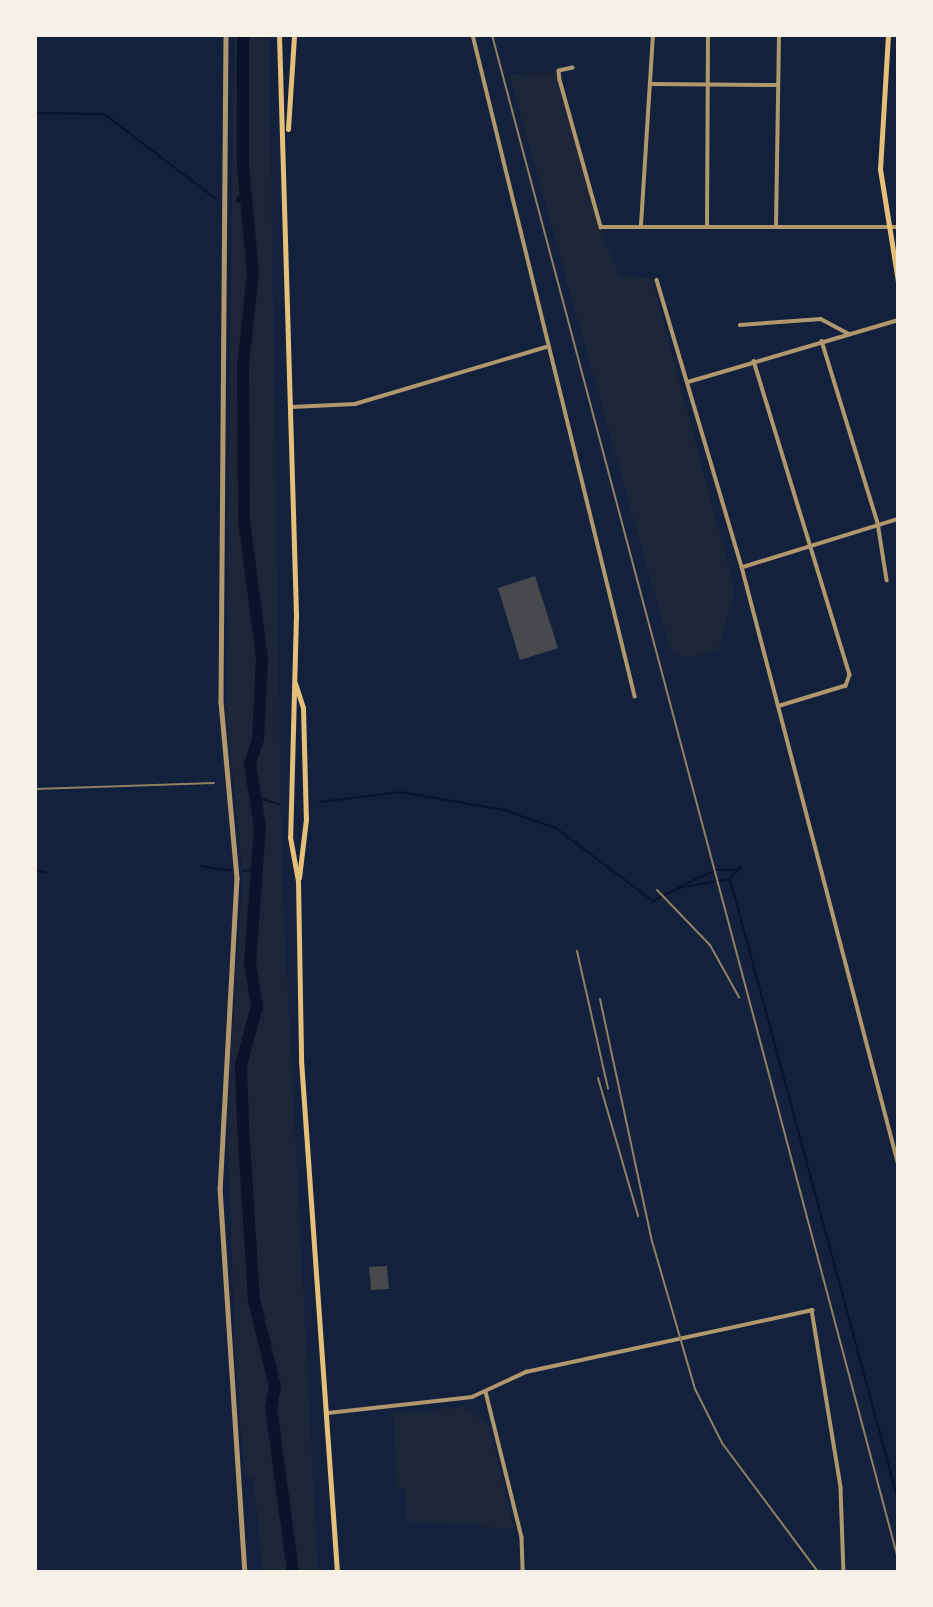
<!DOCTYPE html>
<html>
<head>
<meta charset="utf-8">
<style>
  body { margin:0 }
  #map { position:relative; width:933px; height:1607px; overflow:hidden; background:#14213d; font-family:"Exo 2",sans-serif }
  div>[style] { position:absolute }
  .green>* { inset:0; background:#1d2539 }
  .stream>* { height:2px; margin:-1px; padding:0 1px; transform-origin:1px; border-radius:1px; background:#0b132b }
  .canal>* { height:7px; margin:-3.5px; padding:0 3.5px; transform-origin:3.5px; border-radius:3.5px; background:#0b132b }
  .river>* { height:12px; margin:-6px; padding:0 6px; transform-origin:6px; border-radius:6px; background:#0b132b }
  .building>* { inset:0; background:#48494c }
  .minor>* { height:3.5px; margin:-1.75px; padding:0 1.75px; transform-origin:1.75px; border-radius:1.75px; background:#b1986c }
  .tertiary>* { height:4.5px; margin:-2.25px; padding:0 2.25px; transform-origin:2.25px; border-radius:2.25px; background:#b1986c }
  .primary>* { height:5px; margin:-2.5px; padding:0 2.5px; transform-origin:2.5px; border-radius:2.5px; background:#e5c07b }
  .rail>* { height:2px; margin:-1px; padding:0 1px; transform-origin:1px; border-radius:1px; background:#918062 }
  span { translate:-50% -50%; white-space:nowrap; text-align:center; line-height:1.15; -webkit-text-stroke:7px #f6f1e7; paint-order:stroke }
  .frame { position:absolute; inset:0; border:37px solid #f6f1e7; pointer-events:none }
</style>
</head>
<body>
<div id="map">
  <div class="green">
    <div style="clip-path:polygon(234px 35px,269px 35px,282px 880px,318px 1572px,263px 1572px,253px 1479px,244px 1474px,235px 1353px,227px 1111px,243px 874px,226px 713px)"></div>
    <div style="clip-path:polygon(556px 73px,600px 230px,621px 277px,652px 278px,735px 592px,718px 650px,689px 658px,671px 653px,509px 74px)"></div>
    <div style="clip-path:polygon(466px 1407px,490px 1427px,514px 1529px,407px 1521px,405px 1488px,397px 1488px,393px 1413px)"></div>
  </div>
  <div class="stream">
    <div style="left:35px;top:113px;width:69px;rotate:0.8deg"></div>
    <div style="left:104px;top:114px;width:141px;rotate:37.2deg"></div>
    <div style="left:258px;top:798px;width:22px;rotate:16deg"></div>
    <div style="left:320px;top:802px;width:81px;rotate:-7.1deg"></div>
    <div style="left:400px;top:792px;width:106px;rotate:9.8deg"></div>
    <div style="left:504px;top:810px;width:55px;rotate:19.1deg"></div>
    <div style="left:556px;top:828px;width:121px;rotate:37deg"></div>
    <div style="left:653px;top:901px;width:28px;rotate:-27deg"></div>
    <div style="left:678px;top:888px;width:53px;rotate:-9.8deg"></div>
    <div style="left:730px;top:879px;width:643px;rotate:74.86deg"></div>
    <div style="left:201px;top:866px;width:30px;rotate:9deg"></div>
    <div style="left:35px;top:870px;width:12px;rotate:14deg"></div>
    <div style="left:243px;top:871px;width:11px;rotate:-5deg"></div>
    <div style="left:730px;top:879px;width:16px;rotate:-50deg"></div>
    <div style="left:679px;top:887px;width:41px;rotate:-24.7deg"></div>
    <div style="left:716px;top:870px;width:20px"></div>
  </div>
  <div class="canal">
    <div style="left:239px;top:199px;width:8px"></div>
  </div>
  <div class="river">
    <div style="left:243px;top:35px;width:132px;rotate:90deg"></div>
    <div style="left:243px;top:167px;width:106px;rotate:84.6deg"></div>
    <div style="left:253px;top:273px;width:94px;rotate:96.1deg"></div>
    <div style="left:243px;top:366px;width:154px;rotate:89.6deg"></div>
    <div style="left:244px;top:520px;width:139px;rotate:82.6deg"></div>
    <div style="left:262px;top:658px;width:81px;rotate:92.8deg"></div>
    <div style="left:258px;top:739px;width:26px;rotate:108deg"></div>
    <div style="left:250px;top:764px;width:64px;rotate:81deg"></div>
    <div style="left:260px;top:827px;width:136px;rotate:94.2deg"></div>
    <div style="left:250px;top:963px;width:44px;rotate:80.8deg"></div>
    <div style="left:257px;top:1006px;width:61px;rotate:105.2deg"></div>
    <div style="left:241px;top:1065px;width:61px;rotate:88.1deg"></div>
    <div style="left:243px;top:1126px;width:174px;rotate:86.4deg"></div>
    <div style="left:254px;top:1300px;width:89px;rotate:76.4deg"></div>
    <div style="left:275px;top:1387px;width:20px;rotate:101deg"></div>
    <div style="left:271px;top:1407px;width:166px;rotate:82.4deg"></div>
  </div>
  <div class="building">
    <div style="clip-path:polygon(535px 576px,558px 648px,520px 660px,498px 588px)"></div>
    <div style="clip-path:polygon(387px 1266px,389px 1289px,371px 1290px,369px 1267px)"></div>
  </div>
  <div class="minor">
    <div style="left:473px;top:35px;width:681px;rotate:76.23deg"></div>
    <div style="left:573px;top:68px;width:14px;rotate:168deg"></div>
    <div style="left:559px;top:71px;width:9px;rotate:84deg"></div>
    <div style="left:560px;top:80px;width:153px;rotate:74.4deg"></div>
    <div style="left:601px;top:227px;width:297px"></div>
    <div style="left:651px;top:84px;width:127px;rotate:0.5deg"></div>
    <div style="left:641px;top:225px;width:190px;rotate:-86.4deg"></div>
    <div style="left:707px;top:226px;width:191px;rotate:-89.7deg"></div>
    <div style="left:776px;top:227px;width:192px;rotate:-89.1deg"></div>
    <div style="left:657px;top:280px;width:299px;rotate:73.5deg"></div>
    <div style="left:742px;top:567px;width:615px;rotate:75.31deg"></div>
    <div style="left:740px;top:325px;width:81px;rotate:-4.2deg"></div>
    <div style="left:821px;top:319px;width:32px;rotate:28deg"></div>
    <div style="left:822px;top:341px;width:190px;rotate:72.9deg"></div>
    <div style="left:878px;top:523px;width:58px;rotate:81deg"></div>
    <div style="left:754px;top:361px;width:328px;rotate:73deg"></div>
    <div style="left:850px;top:675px;width:12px;rotate:110deg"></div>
    <div style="left:846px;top:686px;width:69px;rotate:163.1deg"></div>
    <div style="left:688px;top:382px;width:219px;rotate:-16.4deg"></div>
    <div style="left:292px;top:407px;width:63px;rotate:-2.7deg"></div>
    <div style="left:355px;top:404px;width:199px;rotate:-16.6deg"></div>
    <div style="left:743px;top:567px;width:162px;rotate:-17.2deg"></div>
    <div style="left:486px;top:1392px;width:150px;rotate:76.1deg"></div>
    <div style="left:522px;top:1538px;width:34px;rotate:88deg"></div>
    <div style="left:328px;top:1413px;width:145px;rotate:-6.3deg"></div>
    <div style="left:472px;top:1397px;width:60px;rotate:-24.8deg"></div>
    <div style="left:526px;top:1372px;width:293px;rotate:-12.2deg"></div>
    <div style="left:812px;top:1310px;width:180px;rotate:80.7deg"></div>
    <div style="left:841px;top:1488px;width:84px;rotate:88deg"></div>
  </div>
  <div class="tertiary">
    <div style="left:226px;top:35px;width:667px;rotate:90.43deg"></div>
    <div style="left:221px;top:702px;width:177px;rotate:84.8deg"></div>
    <div style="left:237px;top:878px;width:310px;rotate:93.1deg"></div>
    <div style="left:220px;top:1188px;width:385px;rotate:86.3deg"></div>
  </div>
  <div class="primary">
    <div style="left:279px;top:35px;width:580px;rotate:88.32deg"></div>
    <div style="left:296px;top:615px;width:222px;rotate:91.5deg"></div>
    <div style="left:290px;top:837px;width:45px;rotate:79.7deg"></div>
    <div style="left:298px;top:881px;width:179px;rotate:89deg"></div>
    <div style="left:301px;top:1060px;width:513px;rotate:85.98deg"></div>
    <div style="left:888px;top:35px;width:134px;rotate:93.4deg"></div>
    <div style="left:880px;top:169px;width:114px;rotate:80.9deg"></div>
    <div style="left:288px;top:129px;width:94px;rotate:-86.3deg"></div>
    <div style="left:295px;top:683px;width:26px;rotate:72deg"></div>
    <div style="left:303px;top:708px;width:111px;rotate:88.5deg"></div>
    <div style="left:306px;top:819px;width:59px;rotate:96.8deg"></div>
  </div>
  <div class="rail">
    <div style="left:492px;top:35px;width:1577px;rotate:75.08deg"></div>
    <div style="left:35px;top:789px;width:179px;rotate:-1.9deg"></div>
    <div style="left:657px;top:890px;width:76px;rotate:46.1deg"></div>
    <div style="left:710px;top:945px;width:60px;rotate:60.9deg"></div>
    <div style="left:577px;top:951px;width:141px;rotate:77.3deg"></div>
    <div style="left:600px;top:999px;width:248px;rotate:77.9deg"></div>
    <div style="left:652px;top:1241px;width:154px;rotate:73.8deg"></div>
    <div style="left:695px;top:1389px;width:60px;rotate:63.4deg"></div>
    <div style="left:722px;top:1443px;width:161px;rotate:53.3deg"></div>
    <div style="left:598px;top:1078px;width:144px;rotate:73.8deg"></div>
  </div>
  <div class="frame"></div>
</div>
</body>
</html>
